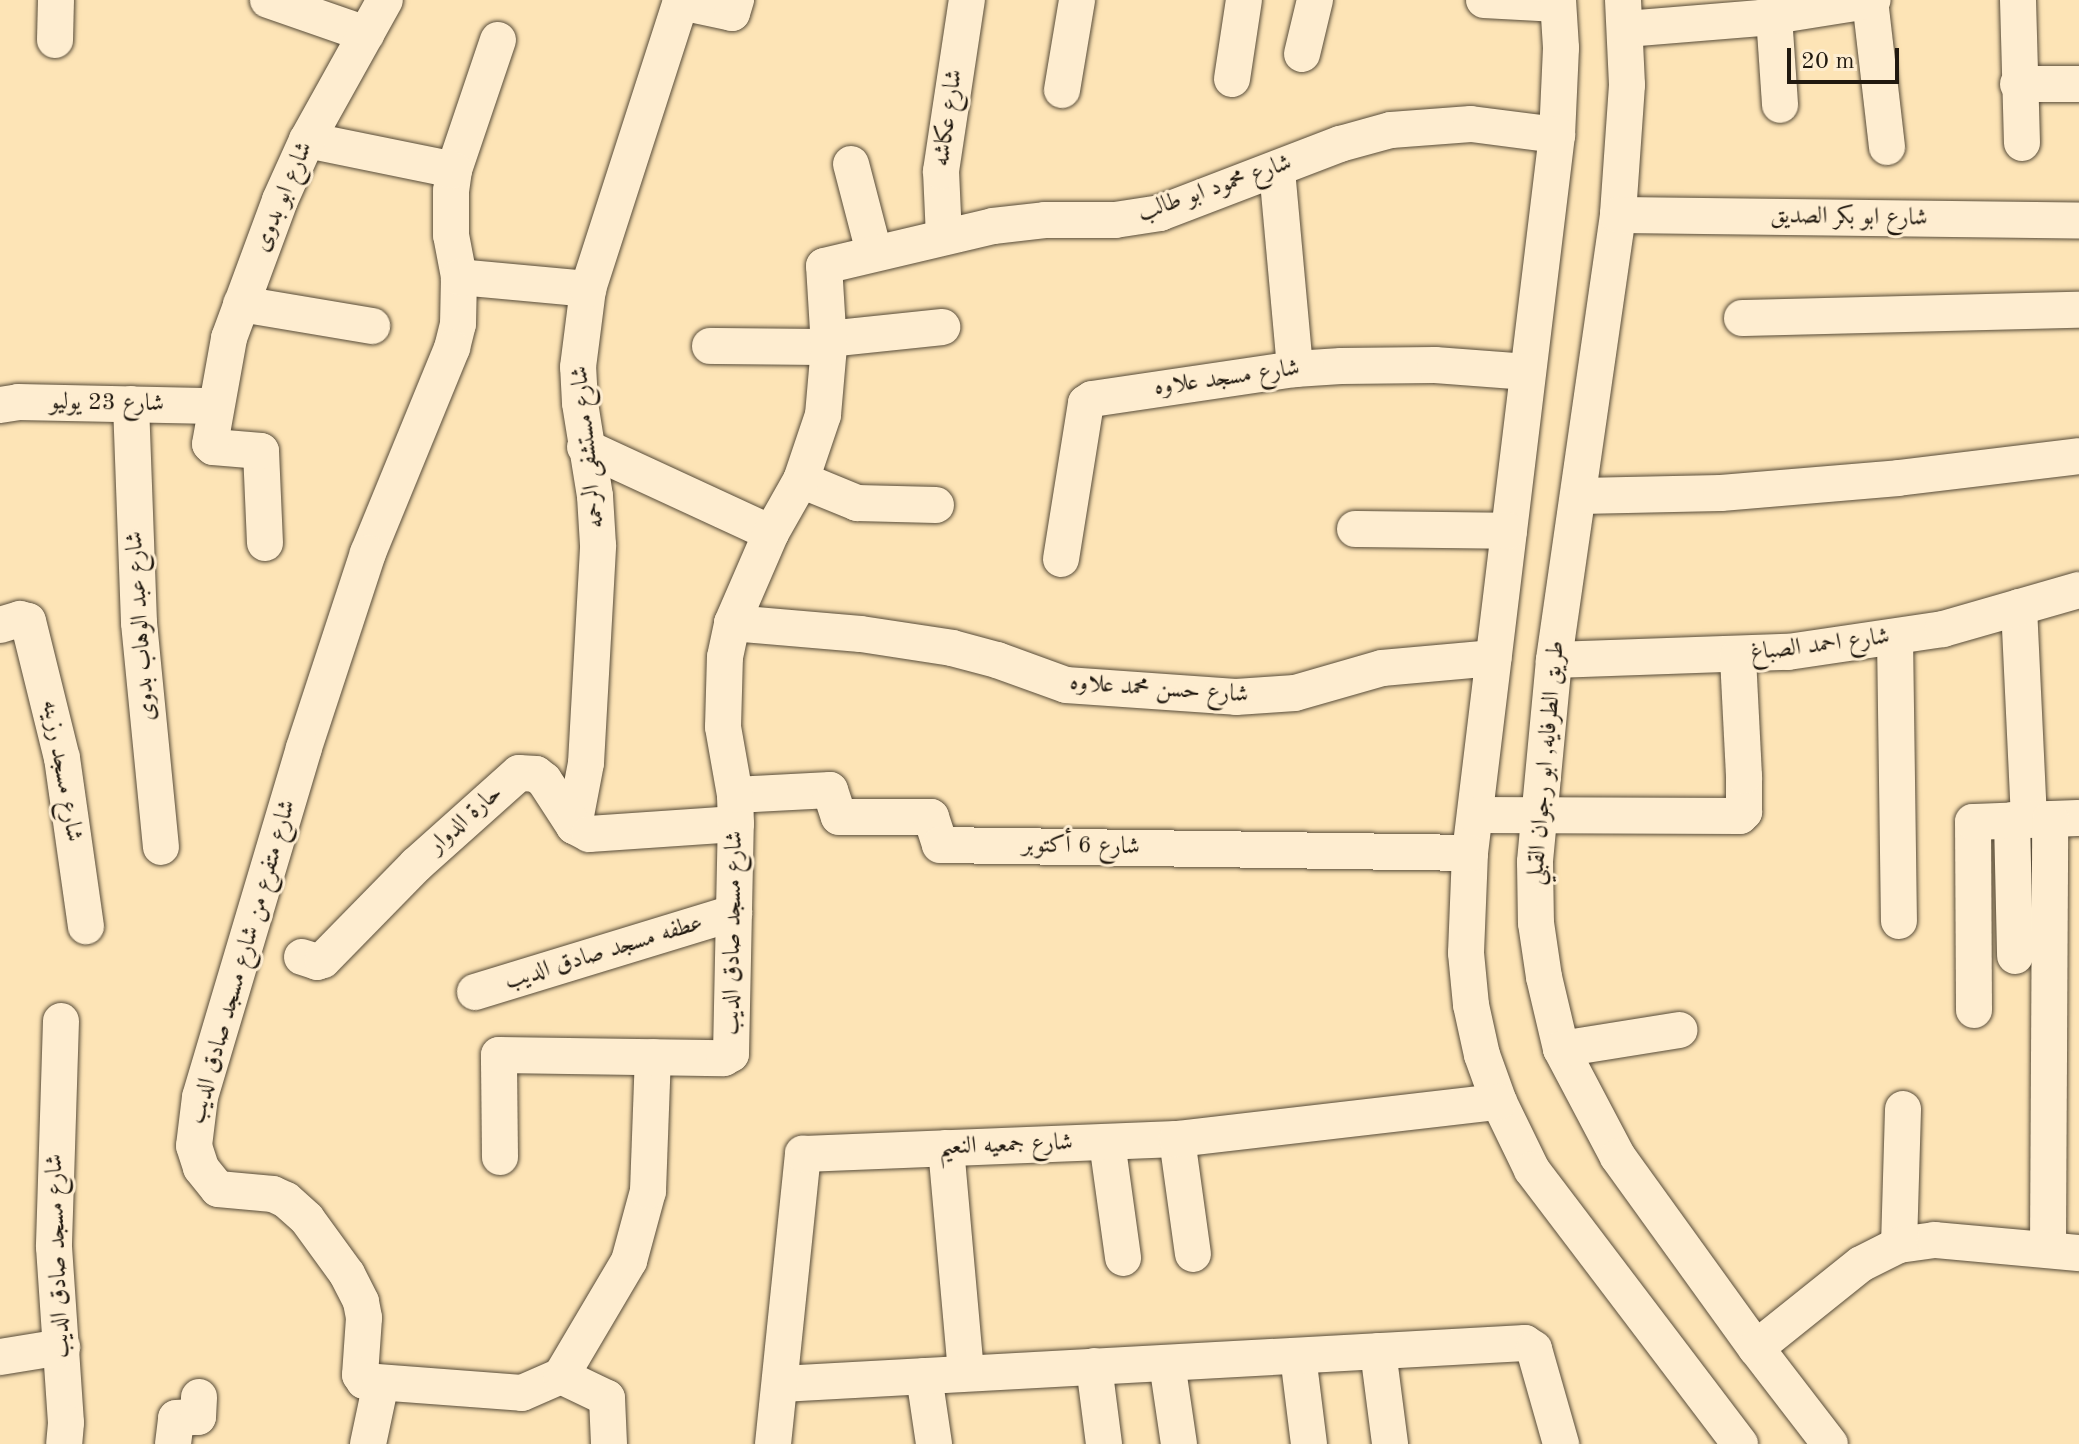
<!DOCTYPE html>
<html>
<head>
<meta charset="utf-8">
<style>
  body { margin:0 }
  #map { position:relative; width:2079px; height:1444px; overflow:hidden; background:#fde4b6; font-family:"Old Standard TT",Amiri,serif }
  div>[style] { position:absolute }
  .roads { filter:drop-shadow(0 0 2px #584c39) drop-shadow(0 0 2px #584c39) }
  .minor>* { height:36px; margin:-18px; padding:0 18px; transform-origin:18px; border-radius:18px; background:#feedd0 }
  span { translate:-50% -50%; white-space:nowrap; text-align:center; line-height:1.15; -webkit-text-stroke:6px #feedd0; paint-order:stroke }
  .street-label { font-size:24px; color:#21190f }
  .scale { position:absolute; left:1787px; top:48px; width:112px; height:36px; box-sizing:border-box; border:4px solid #21190f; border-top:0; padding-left:10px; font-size:24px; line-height:28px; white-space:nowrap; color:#21190f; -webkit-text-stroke:6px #feedd0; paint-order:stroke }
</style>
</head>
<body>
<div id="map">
  <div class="roads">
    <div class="minor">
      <div style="left:268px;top:0;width:104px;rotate:19.1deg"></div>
      <div style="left:1484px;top:0;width:74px;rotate:3.1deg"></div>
      <div style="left:1558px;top:0;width:48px;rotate:86.4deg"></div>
      <div style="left:1561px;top:48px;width:87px;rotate:92.6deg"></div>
      <div style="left:1557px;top:135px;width:723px;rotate:96.91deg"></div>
      <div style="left:1470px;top:853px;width:100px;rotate:92.3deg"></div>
      <div style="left:1466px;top:953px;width:52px;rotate:84.5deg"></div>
      <div style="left:1471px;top:1005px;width:51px;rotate:77.6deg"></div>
      <div style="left:1482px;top:1055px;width:50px;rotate:70.1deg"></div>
      <div style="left:1499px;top:1102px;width:76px;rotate:64.1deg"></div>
      <div style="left:1532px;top:1170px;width:344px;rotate:52.8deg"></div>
      <div style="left:1623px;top:0;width:85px;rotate:87.3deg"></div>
      <div style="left:1627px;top:85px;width:130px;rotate:94deg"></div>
      <div style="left:1618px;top:215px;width:450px;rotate:98.2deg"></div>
      <div style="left:1554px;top:660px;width:203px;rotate:95.4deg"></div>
      <div style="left:1535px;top:862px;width:61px;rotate:89.1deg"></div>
      <div style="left:1536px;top:923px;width:55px;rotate:81.6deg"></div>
      <div style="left:1544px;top:977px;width:74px;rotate:76.7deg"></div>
      <div style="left:1561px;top:1049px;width:122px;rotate:62.2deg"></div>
      <div style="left:1618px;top:1157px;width:236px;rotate:54.2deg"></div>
      <div style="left:1756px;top:1348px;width:121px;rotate:52.4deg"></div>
      <div style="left:1870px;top:0;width:148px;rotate:83.4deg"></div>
      <div style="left:2018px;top:0;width:143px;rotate:88.4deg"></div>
      <div style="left:1774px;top:16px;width:89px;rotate:86.1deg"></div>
      <div style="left:1626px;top:29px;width:135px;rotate:-4.7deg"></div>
      <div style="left:1761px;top:18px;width:113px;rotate:-9.1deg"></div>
      <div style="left:55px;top:40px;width:40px;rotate:-88.6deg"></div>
      <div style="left:498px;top:40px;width:137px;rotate:108.7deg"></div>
      <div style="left:454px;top:170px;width:21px;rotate:98deg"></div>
      <div style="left:451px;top:191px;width:44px;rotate:90deg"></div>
      <div style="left:451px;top:235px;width:43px;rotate:79.2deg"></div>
      <div style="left:459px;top:277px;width:47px;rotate:91.2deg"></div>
      <div style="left:458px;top:324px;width:25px;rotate:104deg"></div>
      <div style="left:452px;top:348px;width:222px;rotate:112.3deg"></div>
      <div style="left:368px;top:553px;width:205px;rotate:108.2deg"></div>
      <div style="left:304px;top:748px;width:364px;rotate:106.6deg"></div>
      <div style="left:200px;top:1097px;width:49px;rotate:97deg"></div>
      <div style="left:194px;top:1146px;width:23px;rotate:72deg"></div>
      <div style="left:201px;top:1168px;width:27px;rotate:51deg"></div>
      <div style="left:218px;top:1189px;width:55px;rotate:5.2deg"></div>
      <div style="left:273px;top:1194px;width:14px;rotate:25deg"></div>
      <div style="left:286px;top:1200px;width:28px;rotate:42deg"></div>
      <div style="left:307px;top:1219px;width:68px;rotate:54deg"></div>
      <div style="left:347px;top:1274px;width:31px;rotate:63deg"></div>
      <div style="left:361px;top:1302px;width:16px;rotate:79deg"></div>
      <div style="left:364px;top:1318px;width:57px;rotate:94deg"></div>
      <div style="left:360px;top:1375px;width:7px;rotate:56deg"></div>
      <div style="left:364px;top:1381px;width:158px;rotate:4.3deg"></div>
      <div style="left:522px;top:1393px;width:43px;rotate:-23.6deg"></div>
      <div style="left:561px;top:1376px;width:134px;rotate:-59.4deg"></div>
      <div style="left:629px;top:1261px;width:73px;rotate:-74.8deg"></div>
      <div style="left:648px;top:1191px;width:134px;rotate:-87.9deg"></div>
      <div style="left:1302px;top:54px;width:56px;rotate:-76.5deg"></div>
      <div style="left:1232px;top:79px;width:80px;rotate:-81.4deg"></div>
      <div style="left:2018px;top:84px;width:61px"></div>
      <div style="left:1062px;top:90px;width:91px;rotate:-80.5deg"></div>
      <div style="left:307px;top:140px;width:150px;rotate:11.5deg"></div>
      <div style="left:851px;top:164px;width:91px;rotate:75.4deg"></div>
      <div style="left:1277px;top:170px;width:200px;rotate:84.8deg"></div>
      <div style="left:1618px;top:215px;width:461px;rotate:0.7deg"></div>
      <div style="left:944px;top:237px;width:66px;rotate:-92.6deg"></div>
      <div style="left:941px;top:171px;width:173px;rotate:-81.4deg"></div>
      <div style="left:459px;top:277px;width:130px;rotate:5.3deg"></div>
      <div style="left:241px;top:304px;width:133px;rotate:9.5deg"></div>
      <div style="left:1742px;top:318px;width:337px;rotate:-1.4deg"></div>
      <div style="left:828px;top:339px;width:115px;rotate:-6deg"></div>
      <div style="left:710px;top:346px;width:119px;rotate:0.5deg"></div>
      <div style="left:131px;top:404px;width:219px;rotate:87.9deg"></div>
      <div style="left:139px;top:623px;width:225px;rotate:84.4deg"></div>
      <div style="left:0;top:405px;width:18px;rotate:-9deg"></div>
      <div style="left:18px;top:402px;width:197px;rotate:1.2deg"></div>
      <div style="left:585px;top:447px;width:205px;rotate:24.8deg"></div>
      <div style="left:801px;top:480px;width:61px;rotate:22.3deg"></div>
      <div style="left:857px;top:503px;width:79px;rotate:1.5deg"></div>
      <div style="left:1580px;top:496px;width:141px;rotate:-1.2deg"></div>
      <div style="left:1721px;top:493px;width:178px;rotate:-4.8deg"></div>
      <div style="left:1898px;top:478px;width:182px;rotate:-6.9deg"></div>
      <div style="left:1355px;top:529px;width:154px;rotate:0.7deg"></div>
      <div style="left:265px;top:543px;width:92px;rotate:-92.5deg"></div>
      <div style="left:261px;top:451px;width:48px;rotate:-175.2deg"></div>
      <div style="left:213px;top:447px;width:4px;rotate:-135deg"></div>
      <div style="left:210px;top:444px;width:108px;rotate:-79.8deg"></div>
      <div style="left:229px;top:338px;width:147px;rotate:-69.7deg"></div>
      <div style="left:280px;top:200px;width:66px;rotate:-65.8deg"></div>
      <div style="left:307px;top:140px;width:160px;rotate:-60.9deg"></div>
      <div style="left:1061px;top:559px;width:158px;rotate:-80.9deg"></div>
      <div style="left:1086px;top:403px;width:7px;rotate:-34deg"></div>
      <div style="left:1092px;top:399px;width:205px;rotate:-8.4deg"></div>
      <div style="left:1295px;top:369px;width:46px;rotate:-3.7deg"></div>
      <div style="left:1341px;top:366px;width:94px;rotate:-0.6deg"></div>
      <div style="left:1435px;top:365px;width:93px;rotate:4.3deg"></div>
      <div style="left:2019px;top:607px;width:213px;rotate:87.3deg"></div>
      <div style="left:732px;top:623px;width:129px;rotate:4.9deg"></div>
      <div style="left:861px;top:634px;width:92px;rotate:8.7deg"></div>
      <div style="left:952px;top:648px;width:47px;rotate:14.9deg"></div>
      <div style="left:997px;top:660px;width:73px;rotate:19.9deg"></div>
      <div style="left:1066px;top:685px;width:170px;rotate:4deg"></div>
      <div style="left:1236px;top:697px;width:59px;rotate:-3.9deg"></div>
      <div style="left:1295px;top:693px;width:91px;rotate:-16deg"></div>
      <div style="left:1382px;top:668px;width:112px;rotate:-5.1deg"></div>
      <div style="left:0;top:625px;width:21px;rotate:-17deg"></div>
      <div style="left:20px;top:619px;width:8px;rotate:14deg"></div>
      <div style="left:28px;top:621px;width:141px;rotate:76.1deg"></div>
      <div style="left:62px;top:758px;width:170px;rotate:81.9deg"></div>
      <div style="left:1895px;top:637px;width:284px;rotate:89.2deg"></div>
      <div style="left:1554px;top:660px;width:234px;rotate:-2deg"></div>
      <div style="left:1788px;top:652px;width:157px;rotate:-8.4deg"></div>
      <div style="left:1943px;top:629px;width:141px;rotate:-16deg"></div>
      <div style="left:735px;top:795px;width:95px;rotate:-3deg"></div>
      <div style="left:830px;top:790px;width:28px;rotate:72deg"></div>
      <div style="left:839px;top:817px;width:92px"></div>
      <div style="left:931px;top:817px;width:29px;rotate:72deg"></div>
      <div style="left:940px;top:845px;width:530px;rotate:0.86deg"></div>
      <div style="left:1475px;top:815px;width:265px;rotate:0.2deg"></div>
      <div style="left:1740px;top:816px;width:6px;rotate:-45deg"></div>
      <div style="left:1744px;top:812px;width:36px;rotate:-90deg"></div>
      <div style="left:1744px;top:776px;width:120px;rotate:-92.9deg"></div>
      <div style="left:2012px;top:820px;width:136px;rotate:88.7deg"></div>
      <div style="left:574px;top:826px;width:64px;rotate:-79.2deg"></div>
      <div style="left:586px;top:763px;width:218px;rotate:-86.8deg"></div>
      <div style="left:598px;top:545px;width:49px;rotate:-93.5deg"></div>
      <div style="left:595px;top:496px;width:94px;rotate:-99.2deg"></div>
      <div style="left:580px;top:403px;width:36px;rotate:-93deg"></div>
      <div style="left:578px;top:367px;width:79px;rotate:-82.7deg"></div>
      <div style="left:588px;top:289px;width:299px;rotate:-72.1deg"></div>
      <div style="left:680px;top:5px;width:5px;rotate:-22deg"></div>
      <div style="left:685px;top:3px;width:48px;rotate:12deg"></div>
      <div style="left:732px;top:13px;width:14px;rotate:-73deg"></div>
      <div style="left:302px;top:957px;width:16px;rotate:18deg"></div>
      <div style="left:317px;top:962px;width:6px;rotate:-18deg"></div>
      <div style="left:323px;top:960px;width:133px;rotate:-45.6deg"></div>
      <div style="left:416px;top:865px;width:138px;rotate:-41.8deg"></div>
      <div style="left:519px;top:773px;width:17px;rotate:3deg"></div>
      <div style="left:536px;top:774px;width:10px;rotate:37deg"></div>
      <div style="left:544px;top:780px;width:55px;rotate:56.9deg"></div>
      <div style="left:574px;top:826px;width:17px;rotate:28deg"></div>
      <div style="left:589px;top:834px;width:147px;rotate:-3.9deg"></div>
      <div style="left:475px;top:992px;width:271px;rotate:-17deg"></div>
      <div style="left:1974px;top:1010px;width:188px;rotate:-90.3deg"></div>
      <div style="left:1973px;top:822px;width:106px;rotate:-2.2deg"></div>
      <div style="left:61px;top:1021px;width:226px;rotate:91.8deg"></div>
      <div style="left:54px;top:1247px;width:176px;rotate:86.1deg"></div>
      <div style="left:66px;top:1423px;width:21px;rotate:95deg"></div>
      <div style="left:1561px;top:1049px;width:120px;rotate:-9.1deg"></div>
      <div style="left:1177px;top:1139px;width:116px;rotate:82.1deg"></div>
      <div style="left:1107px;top:1142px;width:117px;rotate:82.1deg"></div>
      <div style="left:946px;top:1148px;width:226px;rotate:84.9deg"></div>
      <div style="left:500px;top:1157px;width:102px;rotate:-90.6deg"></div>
      <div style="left:499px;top:1055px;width:225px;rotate:0.8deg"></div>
      <div style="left:724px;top:1058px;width:8px;rotate:-30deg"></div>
      <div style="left:731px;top:1054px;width:230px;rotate:-88.8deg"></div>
      <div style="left:736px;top:824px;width:29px;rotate:-92deg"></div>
      <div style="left:735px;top:795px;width:69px;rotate:-100deg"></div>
      <div style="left:723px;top:727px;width:70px;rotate:-88.4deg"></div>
      <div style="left:725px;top:657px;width:35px;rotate:-78deg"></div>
      <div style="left:732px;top:623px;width:98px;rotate:-66.6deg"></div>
      <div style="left:771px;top:533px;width:61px;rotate:-60.5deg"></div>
      <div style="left:801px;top:480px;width:69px;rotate:-71.3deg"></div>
      <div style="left:823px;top:415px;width:68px;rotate:-85deg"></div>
      <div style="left:829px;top:347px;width:81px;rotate:-93.5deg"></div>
      <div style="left:824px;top:266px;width:174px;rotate:-13.3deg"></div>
      <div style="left:993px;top:226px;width:52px;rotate:-6.6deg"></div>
      <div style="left:1045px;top:220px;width:70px"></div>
      <div style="left:1115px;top:220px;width:46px;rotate:-8.8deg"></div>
      <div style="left:1160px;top:213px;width:193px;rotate:-21deg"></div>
      <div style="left:1340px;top:144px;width:53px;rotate:-15.4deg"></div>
      <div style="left:1391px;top:130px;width:80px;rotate:-4.3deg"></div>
      <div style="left:1471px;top:124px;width:87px;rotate:7.3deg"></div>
      <div style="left:1899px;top:1245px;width:136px;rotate:-88.3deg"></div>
      <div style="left:2048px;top:1249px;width:430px;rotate:-89.7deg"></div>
      <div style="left:1756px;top:1348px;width:134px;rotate:-38.7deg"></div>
      <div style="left:1861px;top:1264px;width:42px;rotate:-26.6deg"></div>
      <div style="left:1899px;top:1245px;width:36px;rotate:-8deg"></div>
      <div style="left:1935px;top:1240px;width:145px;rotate:5.2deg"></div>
      <div style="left:1378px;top:1351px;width:94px;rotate:82.6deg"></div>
      <div style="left:1298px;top:1356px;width:89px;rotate:82.9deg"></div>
      <div style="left:0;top:1357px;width:63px;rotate:-9.2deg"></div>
      <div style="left:1167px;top:1363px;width:82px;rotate:81.6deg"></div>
      <div style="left:1094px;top:1366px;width:79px;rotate:82.7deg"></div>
      <div style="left:561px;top:1376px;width:51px;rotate:25.6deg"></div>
      <div style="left:607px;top:1398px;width:46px;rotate:87.5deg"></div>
      <div style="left:924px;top:1376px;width:69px;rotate:81.6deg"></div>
      <div style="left:781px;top:1384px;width:745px;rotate:-3.15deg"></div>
      <div style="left:1525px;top:1343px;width:11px;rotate:34deg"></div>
      <div style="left:1534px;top:1349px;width:99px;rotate:74.1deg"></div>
      <div style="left:173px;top:1444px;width:26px;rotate:-83deg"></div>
      <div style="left:176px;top:1418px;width:22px;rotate:-3deg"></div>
      <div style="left:198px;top:1417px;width:20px;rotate:-87deg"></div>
      <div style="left:368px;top:1444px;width:62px;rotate:-78deg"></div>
      <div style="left:773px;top:1444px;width:292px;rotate:-84.1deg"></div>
      <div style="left:803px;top:1154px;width:374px;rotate:-2.3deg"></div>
      <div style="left:1177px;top:1139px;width:324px;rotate:-6.6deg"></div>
    </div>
  </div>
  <div class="street-label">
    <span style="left:949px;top:118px;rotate:-82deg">شارع عكاشه</span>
    <span style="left:1215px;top:189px;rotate:-19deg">شارع محمود ابو طالب</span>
    <span style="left:284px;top:197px;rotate:-67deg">شارع ابو بدوى</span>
    <span style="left:1849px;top:218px;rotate:1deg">شارع ابو بكر الصديق</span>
    <span style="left:1227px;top:379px;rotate:-8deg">شارع مسجد علاوه</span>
    <span style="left:107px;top:404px;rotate:1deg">شارع 23 يوليو</span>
    <span style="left:589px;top:447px;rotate:-96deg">شارع مستشفى الرحمه</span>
    <span style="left:142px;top:626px;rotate:-94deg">شارع عبد الوهاب بدوى</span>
    <span style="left:1820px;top:646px;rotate:-7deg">شارع احمد الصباغ</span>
    <span style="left:1159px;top:690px;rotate:4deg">شارع حسن محمد علاوه</span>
    <span style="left:1547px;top:763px;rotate:-85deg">طريق الطرفايه, ابو رجوان القبلي</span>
    <span style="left:61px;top:771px;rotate:80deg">شارع مسجد رزينه</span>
    <span style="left:466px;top:820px;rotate:-42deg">حارة الدوار</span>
    <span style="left:1081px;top:847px;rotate:1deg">شارع 6 أكتوبر</span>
    <span style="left:734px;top:933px;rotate:-89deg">شارع مسجد صادق الديب</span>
    <span style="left:604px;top:953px;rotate:-17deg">عطفه مسجد صادق الديب</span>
    <span style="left:243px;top:962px;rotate:-74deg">شارع متفرع من شارع مسجد صادق الديب</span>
    <span style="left:1006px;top:1146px;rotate:-2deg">شارع جمعيه النعيم</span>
    <span style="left:59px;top:1256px;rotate:-92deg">شارع مسجد صادق الديب</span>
  </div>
  <div class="scale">20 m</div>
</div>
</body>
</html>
